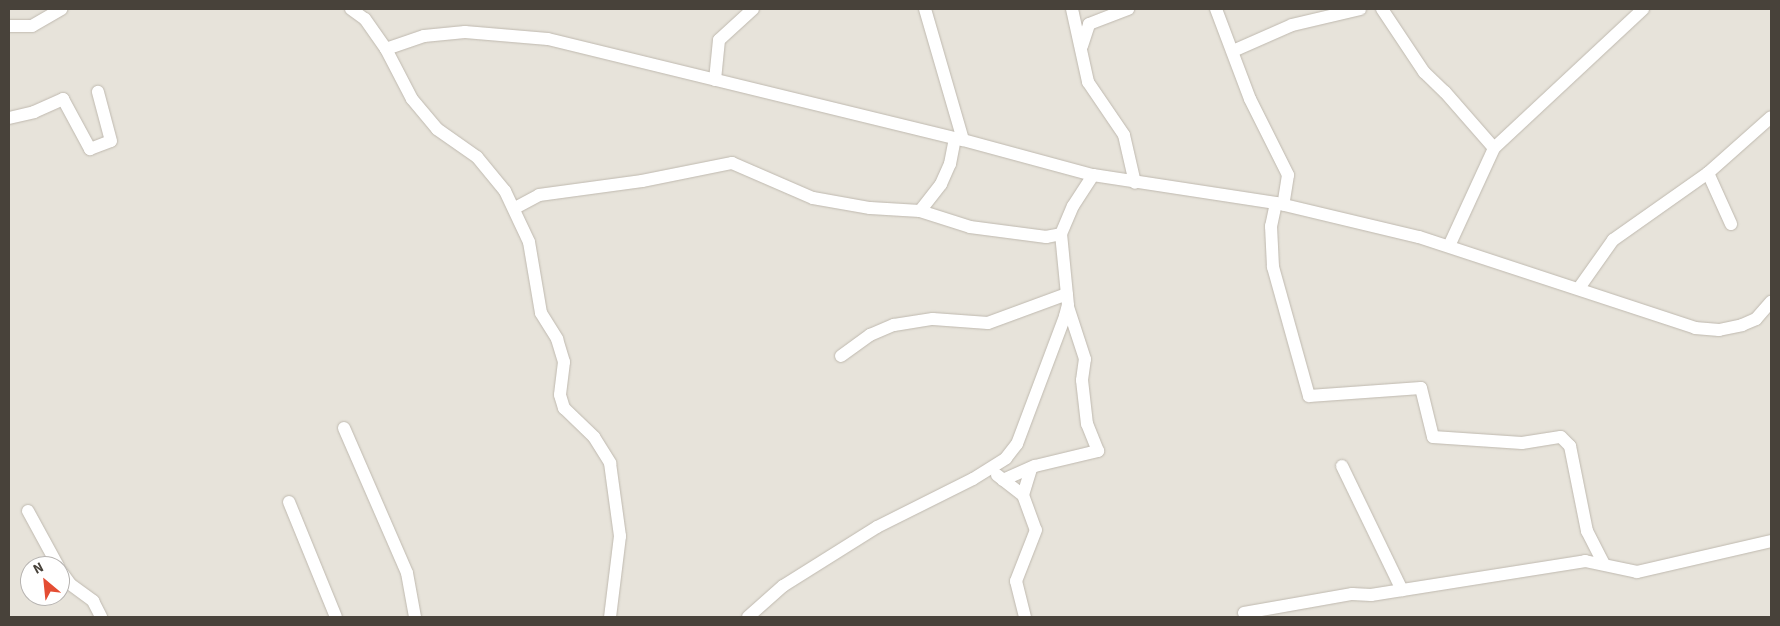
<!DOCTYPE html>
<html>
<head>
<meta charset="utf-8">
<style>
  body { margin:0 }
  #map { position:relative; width:1780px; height:626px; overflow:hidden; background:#f4f2ec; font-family:"Source Sans 3",sans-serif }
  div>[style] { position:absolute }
  .residential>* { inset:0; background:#e7e3da }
  .roads { filter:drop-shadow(0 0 1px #bfb9af) drop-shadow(0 0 1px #bfb9af) }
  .minor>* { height:12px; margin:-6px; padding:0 6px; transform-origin:6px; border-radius:6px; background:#fff }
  span { translate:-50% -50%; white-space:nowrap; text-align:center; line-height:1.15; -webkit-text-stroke:4px #fff; paint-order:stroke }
  .frame { position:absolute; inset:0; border:10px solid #48423a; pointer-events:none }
  .north { position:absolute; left:20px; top:556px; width:50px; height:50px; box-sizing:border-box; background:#fff; border:1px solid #b6b3b0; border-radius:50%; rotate:332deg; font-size:14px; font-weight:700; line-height:20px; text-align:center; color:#48423a }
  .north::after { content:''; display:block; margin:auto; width:18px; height:22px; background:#e44d33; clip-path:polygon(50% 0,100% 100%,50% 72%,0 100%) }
</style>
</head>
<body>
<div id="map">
  <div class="residential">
    <div style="clip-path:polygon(evenodd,9px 9px,1771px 9px,1771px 617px,9px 617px,9px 9px,30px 566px,60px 566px,60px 596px,30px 596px,30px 566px)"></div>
  </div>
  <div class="roads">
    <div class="minor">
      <div style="left:351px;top:9px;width:17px;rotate:36deg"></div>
      <div style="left:365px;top:19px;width:37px;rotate:55deg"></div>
      <div style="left:386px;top:49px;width:56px;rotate:62.5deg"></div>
      <div style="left:412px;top:99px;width:39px;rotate:50deg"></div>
      <div style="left:437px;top:129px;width:49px;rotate:35deg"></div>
      <div style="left:477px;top:157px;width:44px;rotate:50.5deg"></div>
      <div style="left:505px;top:191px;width:56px;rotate:64.8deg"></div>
      <div style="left:529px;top:242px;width:72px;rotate:80.4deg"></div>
      <div style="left:541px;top:313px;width:31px;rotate:58deg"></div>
      <div style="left:557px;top:339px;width:24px;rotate:73deg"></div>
      <div style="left:564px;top:362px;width:33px;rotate:97deg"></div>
      <div style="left:560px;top:395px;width:14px;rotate:73deg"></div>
      <div style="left:564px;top:408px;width:42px;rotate:44deg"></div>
      <div style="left:594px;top:437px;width:31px;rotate:58deg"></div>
      <div style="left:610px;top:463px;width:74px;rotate:82.2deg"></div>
      <div style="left:620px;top:536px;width:82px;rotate:97deg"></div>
      <div style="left:925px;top:9px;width:136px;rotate:73.8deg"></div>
      <div style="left:1072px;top:9px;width:75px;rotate:77.6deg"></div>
      <div style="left:1088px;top:82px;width:64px;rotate:55.8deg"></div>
      <div style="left:1124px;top:135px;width:49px;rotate:77.1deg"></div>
      <div style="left:1216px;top:9px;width:96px;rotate:69.3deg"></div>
      <div style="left:1250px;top:99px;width:85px;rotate:63.4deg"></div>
      <div style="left:1288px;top:175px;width:30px;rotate:99deg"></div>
      <div style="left:1382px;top:9px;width:76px;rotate:56.3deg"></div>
      <div style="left:1424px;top:72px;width:29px;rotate:44deg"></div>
      <div style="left:1445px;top:92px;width:74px;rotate:48.8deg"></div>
      <div style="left:9px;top:26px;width:23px"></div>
      <div style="left:32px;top:26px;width:34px;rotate:-30deg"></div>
      <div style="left:1082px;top:46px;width:23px;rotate:-72deg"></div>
      <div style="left:1089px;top:24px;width:42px;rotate:-21deg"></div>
      <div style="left:386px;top:49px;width:40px;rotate:-18.9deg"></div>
      <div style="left:424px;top:36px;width:41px;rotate:-5.6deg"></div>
      <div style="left:465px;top:32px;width:83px;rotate:4.8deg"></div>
      <div style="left:548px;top:39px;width:427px;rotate:13.7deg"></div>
      <div style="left:963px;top:140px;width:135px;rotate:15.1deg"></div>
      <div style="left:1093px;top:175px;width:185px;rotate:8.7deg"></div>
      <div style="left:1276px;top:203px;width:147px;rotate:13.4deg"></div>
      <div style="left:1419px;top:237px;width:291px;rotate:18.2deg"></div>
      <div style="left:1695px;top:328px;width:24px;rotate:5deg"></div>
      <div style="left:1719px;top:330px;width:24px;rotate:-12deg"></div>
      <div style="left:1742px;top:325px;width:15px;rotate:-23deg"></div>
      <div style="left:1756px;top:319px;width:23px;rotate:-49deg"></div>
      <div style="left:1233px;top:51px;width:64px;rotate:-23.8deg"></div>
      <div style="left:1292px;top:25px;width:70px;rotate:-13.2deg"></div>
      <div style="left:715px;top:80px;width:40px;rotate:-84.3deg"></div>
      <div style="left:719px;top:40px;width:46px;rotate:-42.4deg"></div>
      <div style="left:9px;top:118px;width:26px;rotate:-13deg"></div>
      <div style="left:34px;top:112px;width:32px;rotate:-24deg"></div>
      <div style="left:63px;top:99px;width:57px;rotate:61.6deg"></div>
      <div style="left:90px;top:149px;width:22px;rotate:-21deg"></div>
      <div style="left:111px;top:141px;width:51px;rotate:-104.9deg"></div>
      <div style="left:1708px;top:173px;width:56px;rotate:65.7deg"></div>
      <div style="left:1276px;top:203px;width:24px;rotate:102deg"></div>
      <div style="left:1271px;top:226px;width:41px;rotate:87.2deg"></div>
      <div style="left:1273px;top:267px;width:134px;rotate:74.4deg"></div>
      <div style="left:1309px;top:396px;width:112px;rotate:-4.1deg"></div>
      <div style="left:1421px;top:388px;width:50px;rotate:76.2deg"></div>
      <div style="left:1433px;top:437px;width:89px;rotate:3.9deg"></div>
      <div style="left:1522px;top:443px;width:39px;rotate:-9deg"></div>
      <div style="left:1561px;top:437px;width:13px;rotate:45deg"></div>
      <div style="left:1570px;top:446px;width:87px;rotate:78.7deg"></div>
      <div style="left:1587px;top:531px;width:36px;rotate:63deg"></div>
      <div style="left:515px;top:208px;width:27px;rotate:-28deg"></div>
      <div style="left:539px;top:195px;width:104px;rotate:-7.7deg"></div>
      <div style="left:642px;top:181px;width:92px;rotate:-11.3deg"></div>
      <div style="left:732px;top:163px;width:88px;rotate:23.4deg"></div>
      <div style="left:813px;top:198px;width:58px;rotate:10deg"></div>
      <div style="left:870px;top:208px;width:50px;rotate:3.4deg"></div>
      <div style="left:920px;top:211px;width:34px;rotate:-52deg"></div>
      <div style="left:941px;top:184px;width:22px;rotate:-66deg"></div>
      <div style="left:950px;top:164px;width:26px;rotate:-79deg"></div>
      <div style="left:920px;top:211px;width:52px;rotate:17.7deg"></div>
      <div style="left:970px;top:227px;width:77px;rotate:7.5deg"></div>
      <div style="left:1046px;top:237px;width:15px;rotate:-11deg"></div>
      <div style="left:1449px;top:246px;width:108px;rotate:-65.3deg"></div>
      <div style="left:1494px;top:148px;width:204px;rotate:-43deg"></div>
      <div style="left:1579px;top:288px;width:59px;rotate:-54.7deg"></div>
      <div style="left:1613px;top:240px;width:116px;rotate:-35.2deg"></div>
      <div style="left:1708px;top:173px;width:84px;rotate:-41.6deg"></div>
      <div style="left:841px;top:356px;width:36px;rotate:-36deg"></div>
      <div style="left:870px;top:335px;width:26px;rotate:-23deg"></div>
      <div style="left:894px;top:325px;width:39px;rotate:-9deg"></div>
      <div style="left:933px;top:319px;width:55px;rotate:4.2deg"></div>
      <div style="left:988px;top:323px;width:84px;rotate:-20.2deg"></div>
      <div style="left:344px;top:428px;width:158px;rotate:66.5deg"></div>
      <div style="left:407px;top:573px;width:45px;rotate:79.7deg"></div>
      <div style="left:1342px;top:466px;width:138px;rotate:64.2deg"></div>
      <div style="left:997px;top:475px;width:33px;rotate:38deg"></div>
      <div style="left:1023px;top:495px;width:37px;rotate:70deg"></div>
      <div style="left:1036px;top:530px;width:55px;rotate:111.4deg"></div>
      <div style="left:1016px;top:581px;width:37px;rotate:76deg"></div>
      <div style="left:1003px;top:480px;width:35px;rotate:-24deg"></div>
      <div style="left:1035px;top:466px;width:65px;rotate:-13.4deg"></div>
      <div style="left:1098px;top:451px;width:29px;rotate:-112deg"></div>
      <div style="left:1087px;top:424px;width:44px;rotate:-96.5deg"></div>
      <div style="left:1082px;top:380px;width:21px;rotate:-82deg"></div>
      <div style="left:1085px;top:359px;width:55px;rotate:-108.1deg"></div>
      <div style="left:1023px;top:495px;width:28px;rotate:-73deg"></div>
      <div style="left:289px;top:502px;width:124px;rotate:67.8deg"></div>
      <div style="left:28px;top:511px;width:63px;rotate:61.4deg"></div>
      <div style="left:60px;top:570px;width:17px;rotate:54deg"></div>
      <div style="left:70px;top:584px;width:29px;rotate:36deg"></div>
      <div style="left:93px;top:601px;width:18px;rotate:63deg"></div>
      <div style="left:1244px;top:613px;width:110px;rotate:-10deg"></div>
      <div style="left:1352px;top:594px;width:19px;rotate:3deg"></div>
      <div style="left:1371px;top:595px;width:217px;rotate:-9deg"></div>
      <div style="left:1585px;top:561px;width:53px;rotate:11.9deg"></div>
      <div style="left:1637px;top:572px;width:138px;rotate:-13deg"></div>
      <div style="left:748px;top:617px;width:47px;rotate:-41.5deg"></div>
      <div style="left:783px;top:586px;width:111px;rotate:-32.1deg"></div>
      <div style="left:877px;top:527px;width:107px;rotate:-26.6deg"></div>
      <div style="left:973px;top:479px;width:39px;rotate:-32deg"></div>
      <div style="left:1006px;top:458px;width:18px;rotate:-52deg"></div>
      <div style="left:1017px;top:444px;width:137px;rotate:-69.4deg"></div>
      <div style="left:1065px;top:316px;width:11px;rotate:-75deg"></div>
      <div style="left:1068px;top:305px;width:71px;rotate:-95.6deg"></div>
      <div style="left:1061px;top:234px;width:30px;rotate:-67deg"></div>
      <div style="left:1073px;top:206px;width:37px;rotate:-57deg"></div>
    </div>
  </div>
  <div class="frame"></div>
  <div class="north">N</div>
</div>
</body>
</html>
